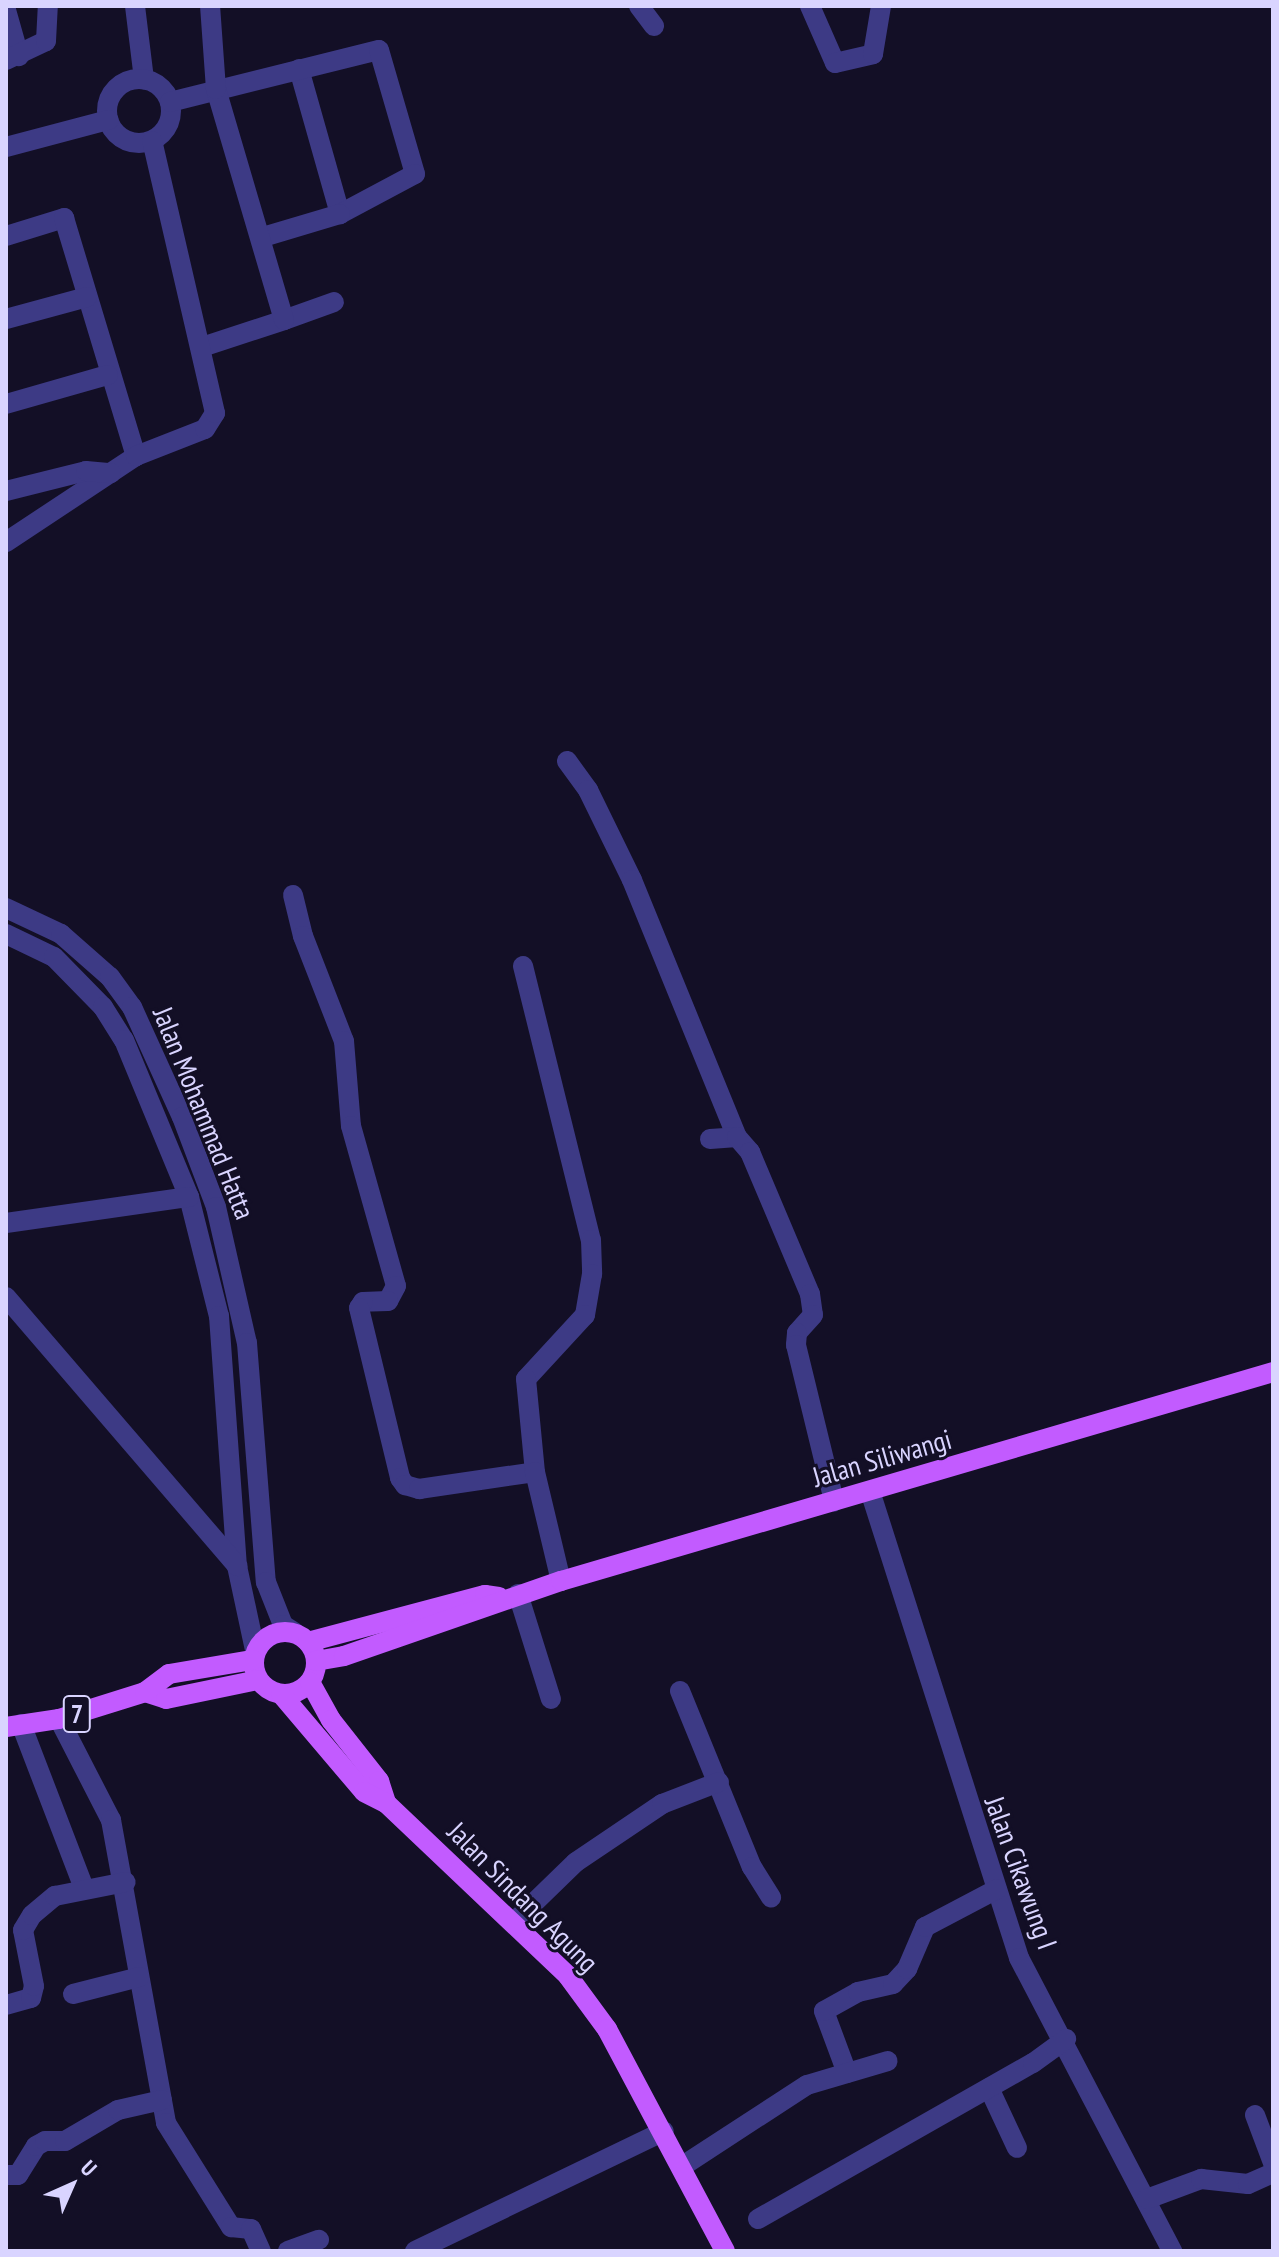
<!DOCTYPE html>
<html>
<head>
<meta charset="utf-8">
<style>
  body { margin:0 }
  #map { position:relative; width:1279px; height:2257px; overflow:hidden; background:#130f26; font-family:"PT Sans Narrow",sans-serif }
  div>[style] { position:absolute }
  .street>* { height:20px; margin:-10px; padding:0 10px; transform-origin:10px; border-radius:10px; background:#3d3a85 }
  .street>.ring { margin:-10px; padding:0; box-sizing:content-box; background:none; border:20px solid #3d3a85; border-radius:50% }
  .primary>* { height:20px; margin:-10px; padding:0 10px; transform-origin:10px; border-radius:10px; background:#c25bff }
  .primary>.ring { margin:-10px; padding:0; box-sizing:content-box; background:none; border:20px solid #c25bff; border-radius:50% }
  span { translate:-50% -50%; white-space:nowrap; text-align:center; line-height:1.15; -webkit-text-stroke:6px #130f26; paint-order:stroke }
  .shield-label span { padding:2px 6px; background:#130f26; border:2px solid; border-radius:6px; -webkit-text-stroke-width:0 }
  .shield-label { font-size:26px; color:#d9d4ff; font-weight:700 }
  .street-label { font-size:28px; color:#d9d4ff }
  .frame { position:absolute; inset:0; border:8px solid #d9d4ff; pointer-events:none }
  .north { position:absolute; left:32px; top:2145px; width:80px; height:80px; -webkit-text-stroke:6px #130f26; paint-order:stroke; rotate:45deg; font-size:22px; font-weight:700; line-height:32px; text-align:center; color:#d9d4ff }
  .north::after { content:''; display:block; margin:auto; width:28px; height:36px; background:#d9d4ff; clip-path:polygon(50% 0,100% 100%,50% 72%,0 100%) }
</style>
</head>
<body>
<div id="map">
  <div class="street">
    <div style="left:135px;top:6px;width:74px;rotate:83deg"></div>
    <div style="left:639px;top:6px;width:25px;rotate:53deg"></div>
    <div style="left:810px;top:6px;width:62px;rotate:66.3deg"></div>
    <div style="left:835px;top:63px;width:39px;rotate:-13deg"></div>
    <div style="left:873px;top:54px;width:49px;rotate:-80.5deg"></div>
    <div style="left:6px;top:10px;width:48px;rotate:74.2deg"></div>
    <div style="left:6px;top:60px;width:44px;rotate:-25.4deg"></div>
    <div style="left:46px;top:41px;width:35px;rotate:-87deg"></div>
    <div style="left:299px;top:69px;width:151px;rotate:74.2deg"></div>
    <div class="ring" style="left:107px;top:79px;width:44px;height:44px"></div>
    <div style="left:170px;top:102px;width:215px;rotate:-14deg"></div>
    <div style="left:379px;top:50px;width:129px;rotate:73.8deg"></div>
    <div style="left:415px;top:174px;width:85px;rotate:151.9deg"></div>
    <div style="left:340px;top:214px;width:80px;rotate:163.4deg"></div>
    <div style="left:6px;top:147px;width:106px;rotate:-14.8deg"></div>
    <div style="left:6px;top:236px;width:61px;rotate:-17.2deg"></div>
    <div style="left:64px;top:218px;width:249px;rotate:73.2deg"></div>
    <div style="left:136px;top:456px;width:156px;rotate:146.5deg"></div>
    <div style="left:6px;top:319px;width:84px;rotate:-15.2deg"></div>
    <div style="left:284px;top:320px;width:53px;rotate:-19.8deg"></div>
    <div style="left:202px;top:347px;width:86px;rotate:-18.2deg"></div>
    <div style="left:284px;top:320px;width:241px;rotate:-106.4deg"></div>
    <div style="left:216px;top:89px;width:83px;rotate:-94.1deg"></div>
    <div style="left:6px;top:404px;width:106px;rotate:-15.9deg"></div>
    <div style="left:136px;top:456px;width:74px;rotate:-21.4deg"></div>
    <div style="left:205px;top:429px;width:19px;rotate:-58deg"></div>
    <div style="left:215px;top:413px;width:279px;rotate:-103deg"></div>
    <div style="left:6px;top:491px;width:82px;rotate:-14deg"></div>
    <div style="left:86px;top:471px;width:25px;rotate:5deg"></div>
    <div style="left:567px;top:761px;width:36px;rotate:54deg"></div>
    <div style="left:588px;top:790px;width:100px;rotate:63.9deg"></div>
    <div style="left:632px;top:880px;width:278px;rotate:67.8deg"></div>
    <div style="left:293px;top:895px;width:42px;rotate:76.3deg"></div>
    <div style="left:303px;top:936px;width:113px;rotate:68.7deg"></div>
    <div style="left:344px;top:1041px;width:85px;rotate:85.3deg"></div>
    <div style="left:351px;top:1126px;width:166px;rotate:74.3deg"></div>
    <div style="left:396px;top:1286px;width:17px;rotate:118deg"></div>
    <div style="left:388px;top:1301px;width:25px;rotate:178deg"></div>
    <div style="left:363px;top:1302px;width:7px;rotate:124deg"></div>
    <div style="left:359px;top:1308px;width:175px;rotate:76.4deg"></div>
    <div style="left:400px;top:1478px;width:9px;rotate:54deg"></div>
    <div style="left:405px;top:1485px;width:15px;rotate:16deg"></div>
    <div style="left:419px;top:1489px;width:117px;rotate:-8.3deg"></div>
    <div style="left:6px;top:908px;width:61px;rotate:25.3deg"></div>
    <div style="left:61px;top:934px;width:65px;rotate:41.3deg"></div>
    <div style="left:110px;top:977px;width:37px;rotate:54deg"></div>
    <div style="left:132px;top:1007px;width:121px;rotate:65.6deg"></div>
    <div style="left:182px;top:1117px;width:96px;rotate:69.3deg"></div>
    <div style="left:216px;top:1207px;width:139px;rotate:77.2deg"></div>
    <div style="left:247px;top:1343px;width:240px;rotate:85.5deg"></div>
    <div style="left:266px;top:1582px;width:46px;rotate:68.4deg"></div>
    <div style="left:283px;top:1625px;width:13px;rotate:32deg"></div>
    <div style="left:6px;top:934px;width:53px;rotate:25.6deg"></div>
    <div style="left:54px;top:957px;width:70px;rotate:45.6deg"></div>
    <div style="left:103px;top:1007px;width:39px;rotate:58deg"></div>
    <div style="left:124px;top:1040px;width:170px;rotate:67.5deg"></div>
    <div style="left:189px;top:1197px;width:123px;rotate:75.9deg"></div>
    <div style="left:219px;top:1316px;width:251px;rotate:85.9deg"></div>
    <div style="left:237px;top:1566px;width:86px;rotate:77.9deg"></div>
    <div style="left:523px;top:966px;width:282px;rotate:76.1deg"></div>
    <div style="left:591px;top:1240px;width:34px;rotate:88deg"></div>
    <div style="left:592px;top:1274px;width:42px;rotate:99.7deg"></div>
    <div style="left:585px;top:1315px;width:87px;rotate:132.7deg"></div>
    <div style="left:526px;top:1379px;width:93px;rotate:84.5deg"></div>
    <div style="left:535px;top:1472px;width:112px;rotate:76.6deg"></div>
    <div style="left:710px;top:1139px;width:27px;rotate:-4deg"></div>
    <div style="left:737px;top:1137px;width:20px;rotate:49deg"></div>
    <div style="left:750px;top:1152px;width:154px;rotate:67.1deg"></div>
    <div style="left:810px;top:1294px;width:21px;rotate:82deg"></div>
    <div style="left:813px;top:1315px;width:24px;rotate:132deg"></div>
    <div style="left:797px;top:1333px;width:12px;rotate:95deg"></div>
    <div style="left:796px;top:1345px;width:161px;rotate:76.3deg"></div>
    <div style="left:6px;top:1223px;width:185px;rotate:-8.1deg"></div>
    <div style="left:6px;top:1297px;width:355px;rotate:49.3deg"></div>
    <div style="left:870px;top:1491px;width:490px;rotate:72.3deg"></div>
    <div style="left:1019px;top:1958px;width:331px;rotate:62.4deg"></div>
    <div style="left:518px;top:1594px;width:110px;rotate:72.6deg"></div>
    <div style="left:680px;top:1691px;width:190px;rotate:67.8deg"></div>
    <div style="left:752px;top:1867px;width:36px;rotate:58deg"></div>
    <div style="left:59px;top:1719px;width:114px;rotate:62.8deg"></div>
    <div style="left:111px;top:1820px;width:308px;rotate:79.7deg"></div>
    <div style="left:166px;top:2123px;width:123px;rotate:58deg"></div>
    <div style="left:231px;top:2227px;width:20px;rotate:6deg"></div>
    <div style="left:251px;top:2229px;width:24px;rotate:66deg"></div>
    <div style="left:21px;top:1724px;width:176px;rotate:69deg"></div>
    <div style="left:514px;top:1922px;width:86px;rotate:-44.1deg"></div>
    <div style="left:576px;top:1862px;width:104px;rotate:-34deg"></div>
    <div style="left:662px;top:1804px;width:61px;rotate:-21.1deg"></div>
    <div style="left:73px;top:1994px;width:68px;rotate:-14.4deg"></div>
    <div style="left:6px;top:2005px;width:26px;rotate:-16deg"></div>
    <div style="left:31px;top:1998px;width:12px;rotate:-76deg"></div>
    <div style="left:34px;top:1986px;width:57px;rotate:-101.1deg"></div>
    <div style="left:23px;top:1930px;width:17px;rotate:-59deg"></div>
    <div style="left:32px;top:1915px;width:30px;rotate:-40deg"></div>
    <div style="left:55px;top:1896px;width:72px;rotate:-11.2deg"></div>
    <div style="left:847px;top:2073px;width:66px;rotate:-110.4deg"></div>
    <div style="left:824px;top:2011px;width:39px;rotate:-29deg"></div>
    <div style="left:858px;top:1992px;width:36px;rotate:-13deg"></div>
    <div style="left:893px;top:1984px;width:21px;rotate:-47deg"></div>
    <div style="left:907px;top:1969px;width:46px;rotate:-66.8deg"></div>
    <div style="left:925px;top:1927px;width:81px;rotate:-27.8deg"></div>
    <div style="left:989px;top:2088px;width:66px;rotate:65deg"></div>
    <div style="left:1255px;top:2115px;width:51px;rotate:69.4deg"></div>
    <div style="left:681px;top:2167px;width:150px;rotate:-33.1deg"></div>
    <div style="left:807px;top:2085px;width:84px;rotate:-16.5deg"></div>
    <div style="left:6px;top:2175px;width:12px"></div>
    <div style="left:18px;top:2175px;width:34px;rotate:-58deg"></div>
    <div style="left:36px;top:2146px;width:10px;rotate:-29deg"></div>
    <div style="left:45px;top:2141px;width:20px"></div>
    <div style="left:65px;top:2141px;width:61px;rotate:-30.3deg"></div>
    <div style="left:118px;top:2110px;width:45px;rotate:-12.8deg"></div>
    <div style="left:1147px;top:2199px;width:58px;rotate:-20.3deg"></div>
    <div style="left:1201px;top:2179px;width:47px;rotate:6.1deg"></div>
    <div style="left:1248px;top:2184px;width:27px;rotate:-24deg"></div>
    <div style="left:758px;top:2219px;width:316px;rotate:-29.6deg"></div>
    <div style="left:1033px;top:2063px;width:41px;rotate:-36deg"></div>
    <div style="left:288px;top:2251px;width:33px;rotate:-20deg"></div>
    <div style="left:415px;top:2251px;width:276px;rotate:-25.7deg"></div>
  </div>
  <div class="primary">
    <div class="ring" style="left:254px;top:1632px;width:42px;height:42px"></div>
    <div style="left:308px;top:1642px;width:183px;rotate:-14.9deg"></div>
    <div style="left:485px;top:1595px;width:14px;rotate:8deg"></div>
    <div style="left:316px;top:1661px;width:28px;rotate:-10deg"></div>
    <div style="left:344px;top:1656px;width:230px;rotate:-19.1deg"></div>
    <div style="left:561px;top:1581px;width:742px;rotate:-16.36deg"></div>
    <div style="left:310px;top:1682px;width:43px;rotate:61.1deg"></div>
    <div style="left:331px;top:1720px;width:78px;rotate:51.8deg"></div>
    <div style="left:379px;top:1781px;width:23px;rotate:72deg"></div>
    <div style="left:386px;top:1803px;width:251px;rotate:43.5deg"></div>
    <div style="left:568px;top:1976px;width:66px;rotate:53.7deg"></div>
    <div style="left:607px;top:2029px;width:251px;rotate:62deg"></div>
    <div style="left:145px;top:1692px;width:22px;rotate:18deg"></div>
    <div style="left:166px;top:1699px;width:94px;rotate:-11.7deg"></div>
    <div style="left:281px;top:1694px;width:128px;rotate:49.7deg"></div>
    <div style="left:364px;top:1792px;width:25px;rotate:27deg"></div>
    <div style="left:6px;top:1727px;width:54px;rotate:-8.6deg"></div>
    <div style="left:59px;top:1719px;width:90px;rotate:-17.4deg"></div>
    <div style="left:145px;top:1692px;width:30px;rotate:-37deg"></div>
    <div style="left:169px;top:1674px;width:85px;rotate:-9.5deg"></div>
  </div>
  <div class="shield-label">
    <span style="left:77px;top:1714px">7</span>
  </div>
  <div class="street-label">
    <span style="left:204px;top:1113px;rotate:68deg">Jalan Mohammad Hatta</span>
    <span style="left:882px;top:1458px;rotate:-16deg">Jalan Siliwangi</span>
    <span style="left:1021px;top:1873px;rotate:70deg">Jalan Cikawung I</span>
    <span style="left:523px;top:1897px;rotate:45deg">Jalan Sindang Agung</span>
  </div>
  <div class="frame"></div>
  <div class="north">U</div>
</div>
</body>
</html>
